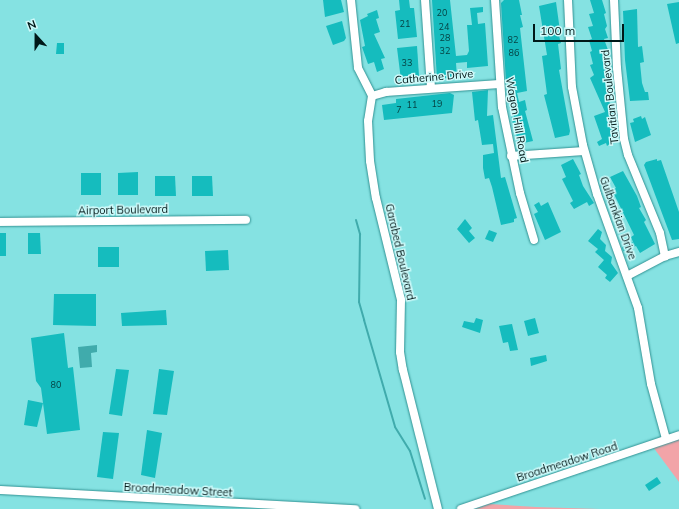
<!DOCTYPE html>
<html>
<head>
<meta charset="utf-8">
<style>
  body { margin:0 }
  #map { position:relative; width:679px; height:509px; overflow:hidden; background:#85e2e2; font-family:Mulish,sans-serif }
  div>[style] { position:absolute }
  .green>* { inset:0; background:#f2a4a8 }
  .water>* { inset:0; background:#40abac }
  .stream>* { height:2px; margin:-1px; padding:0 1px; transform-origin:1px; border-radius:1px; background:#40abac }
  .building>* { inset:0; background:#15bcbe }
  .roads { filter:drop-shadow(0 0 1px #319293) drop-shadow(0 0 1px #319293) }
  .minor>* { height:8px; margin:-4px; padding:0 4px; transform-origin:4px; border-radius:4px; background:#fff }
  span { translate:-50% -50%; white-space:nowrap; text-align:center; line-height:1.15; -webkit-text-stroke:3px #cffafa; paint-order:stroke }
  .number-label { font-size:9px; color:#054142 }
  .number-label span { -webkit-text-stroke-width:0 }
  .street-label { font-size:11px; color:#001818 }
  .north { position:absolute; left:16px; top:16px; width:40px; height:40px; -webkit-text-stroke:3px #cffafa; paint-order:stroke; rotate:339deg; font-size:11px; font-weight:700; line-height:16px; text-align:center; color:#001818 }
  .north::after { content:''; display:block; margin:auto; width:14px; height:18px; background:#001818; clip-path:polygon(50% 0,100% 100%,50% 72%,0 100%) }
  .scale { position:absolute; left:533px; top:24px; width:91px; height:18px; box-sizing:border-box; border:2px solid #001818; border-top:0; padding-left:5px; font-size:12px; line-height:14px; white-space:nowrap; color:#001818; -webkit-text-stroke:3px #cffafa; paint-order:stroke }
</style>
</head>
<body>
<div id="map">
  <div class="green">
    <div style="clip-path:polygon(679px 439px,679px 482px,653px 447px)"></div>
    <div style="clip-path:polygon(489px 504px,536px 507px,600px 509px,475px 509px)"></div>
  </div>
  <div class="water">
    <div style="clip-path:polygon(97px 345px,97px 352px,91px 353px,92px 367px,80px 368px,78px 347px)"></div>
  </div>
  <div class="stream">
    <div style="left:356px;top:220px;width:15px;rotate:74deg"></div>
    <div style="left:360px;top:234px;width:68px;rotate:90.8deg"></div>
    <div style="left:359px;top:302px;width:19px;rotate:74deg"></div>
    <div style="left:364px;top:320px;width:111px;rotate:73.8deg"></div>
    <div style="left:395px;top:427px;width:28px;rotate:58deg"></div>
    <div style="left:410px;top:451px;width:50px;rotate:72.6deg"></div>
  </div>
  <div class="building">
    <div style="clip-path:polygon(323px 0,341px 0,344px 12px,325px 17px)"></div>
    <div style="clip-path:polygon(399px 0,409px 0,410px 8px,414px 8px,417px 37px,398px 39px,395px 11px,400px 10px)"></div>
    <div style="clip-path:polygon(432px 0,450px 0,456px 56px,467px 55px,469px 51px,467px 25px,472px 25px,470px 8px,483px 7px,483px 12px,477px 13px,478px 24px,485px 23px,488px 66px,467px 68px,467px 62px,456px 63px,457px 77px,437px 79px)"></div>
    <div style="clip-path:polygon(504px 0,519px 0,522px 15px,520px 15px,523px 27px,520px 28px,527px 91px,517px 93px,519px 102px,525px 100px,527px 110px,525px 111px,533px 141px,519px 144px,511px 117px,514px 117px,506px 81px,501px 3px)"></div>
    <div style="clip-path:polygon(590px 0,602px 0,606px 13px,604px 14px,607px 26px,605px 29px,608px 38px,604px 39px,608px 50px,605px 52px,609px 63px,606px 63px,610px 75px,607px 76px,612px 100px,609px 101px,615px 116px,612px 118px,616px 125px,613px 129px,617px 138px,607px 146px,606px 143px,599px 146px,597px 142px,602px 139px,594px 116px,605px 112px,590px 78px,594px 75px,590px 65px,593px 64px,590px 52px,592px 51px,589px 40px,592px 39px,588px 27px,593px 26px,589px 14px,594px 13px)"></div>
    <div style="clip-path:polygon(556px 2px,560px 31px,558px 32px,561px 43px,558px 44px,561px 69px,559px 70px,570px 131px,569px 135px,555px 138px,544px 95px,547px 94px,542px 56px,547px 55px,539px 6px)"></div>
    <div style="clip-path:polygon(679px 2px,679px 43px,676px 44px,667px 4px)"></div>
    <div style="clip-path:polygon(637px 9px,638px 47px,642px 46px,644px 62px,640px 63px,642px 83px,645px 92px,648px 92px,649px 100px,630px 101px,625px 60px,623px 11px)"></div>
    <div style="clip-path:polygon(377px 10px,379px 18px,376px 19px,380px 32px,374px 34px,385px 58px,381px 59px,384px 69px,377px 72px,374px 62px,368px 64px,362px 47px,365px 46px,360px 20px,368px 16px,367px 14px)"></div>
    <div style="clip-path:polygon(342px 21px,346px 38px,344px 41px,333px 45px,326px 26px)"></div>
    <div style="clip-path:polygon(57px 43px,64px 43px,64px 54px,56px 54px)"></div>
    <div style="clip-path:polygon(417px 46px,419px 76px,401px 80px,397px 48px)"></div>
    <div style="clip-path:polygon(488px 90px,487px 116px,493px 115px,501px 178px,505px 177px,517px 218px,514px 219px,514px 222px,501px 225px,492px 187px,489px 178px,485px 179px,483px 168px,483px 155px,494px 153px,493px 144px,482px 145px,478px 120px,475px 121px,472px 92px)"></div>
    <div style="clip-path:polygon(450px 93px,454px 95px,452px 113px,384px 120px,382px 105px,396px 103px,396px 99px)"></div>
    <div style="clip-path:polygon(641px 116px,642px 119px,645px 117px,651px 135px,635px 142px,630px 123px,634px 122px,633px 119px)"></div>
    <div style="clip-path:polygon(573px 159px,581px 174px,579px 175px,583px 186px,594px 203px,589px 206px,587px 202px,574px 209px,570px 203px,573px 201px,562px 179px,566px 177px,561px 165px)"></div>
    <div style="clip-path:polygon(657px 159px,657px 161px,661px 160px,679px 212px,679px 239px,672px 240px,644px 165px,646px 162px)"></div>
    <div style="clip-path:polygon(623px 171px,637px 196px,641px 207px,639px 208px,646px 220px,644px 222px,655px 244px,640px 253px,636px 246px,623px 251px,622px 247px,633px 242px,631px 237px,634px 235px,612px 190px,616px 188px,610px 177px)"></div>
    <div style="clip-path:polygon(138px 172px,138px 195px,118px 195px,118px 173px)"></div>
    <div style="clip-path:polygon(81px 173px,101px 173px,101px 195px,81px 195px)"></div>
    <div style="clip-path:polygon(155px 176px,175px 176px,176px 196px,155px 196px)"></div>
    <div style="clip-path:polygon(192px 176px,212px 176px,213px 196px,192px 196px)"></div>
    <div style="clip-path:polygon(539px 202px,541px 206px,548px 202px,561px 232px,545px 240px,534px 214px,538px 212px,534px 205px)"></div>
    <div style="clip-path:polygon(465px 219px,472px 228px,469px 231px,475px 238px,469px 243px,457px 229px)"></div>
    <div style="clip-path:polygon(598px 229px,602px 232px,600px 239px,606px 245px,605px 251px,612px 257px,611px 263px,618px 273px,610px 282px,605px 278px,607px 275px,598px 267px,604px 260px,595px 252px,598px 249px,588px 241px)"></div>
    <div style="clip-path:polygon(489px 230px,497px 233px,493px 242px,485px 239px)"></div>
    <div style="clip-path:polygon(0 233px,6px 233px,6px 256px,0 256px)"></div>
    <div style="clip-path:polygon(28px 233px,40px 233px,41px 254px,28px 254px)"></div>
    <div style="clip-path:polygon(98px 247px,119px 247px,119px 267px,98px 267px)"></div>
    <div style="clip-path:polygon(228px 250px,229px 270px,206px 271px,205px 251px)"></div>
    <div style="clip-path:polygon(54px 294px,96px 294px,96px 326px,53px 325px)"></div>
    <div style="clip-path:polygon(166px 310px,167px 325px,122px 326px,121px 313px)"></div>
    <div style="clip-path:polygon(476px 318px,483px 320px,480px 333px,462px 327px,464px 321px,474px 323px)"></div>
    <div style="clip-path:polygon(535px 318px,539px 333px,528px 336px,524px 321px)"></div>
    <div style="clip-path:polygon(512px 324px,518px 350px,510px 351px,508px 342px,503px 343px,499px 326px)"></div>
    <div style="clip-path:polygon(64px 333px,68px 368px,73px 367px,80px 430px,47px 434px,43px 403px,37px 427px,24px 425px,28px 400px,43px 403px,41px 388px,36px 381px,31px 338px)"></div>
    <div style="clip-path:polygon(546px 355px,547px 361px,531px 366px,530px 358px)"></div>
    <div style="clip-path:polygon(116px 369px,129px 370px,122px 416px,109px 414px)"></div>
    <div style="clip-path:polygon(159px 369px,174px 371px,167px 415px,153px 414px)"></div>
    <div style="clip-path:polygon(147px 430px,162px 433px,155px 478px,141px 475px)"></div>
    <div style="clip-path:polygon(103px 432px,119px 433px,113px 479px,97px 477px)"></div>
    <div style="clip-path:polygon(657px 477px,661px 483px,649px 491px,645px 485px)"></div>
  </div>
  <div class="roads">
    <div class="minor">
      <div style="left:351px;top:0;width:68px;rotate:84.1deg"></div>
      <div style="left:358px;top:68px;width:31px;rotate:63deg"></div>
      <div style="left:372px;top:96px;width:25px;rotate:99deg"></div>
      <div style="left:368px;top:121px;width:40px;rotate:87.1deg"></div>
      <div style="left:370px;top:161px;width:37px;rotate:81deg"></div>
      <div style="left:376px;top:198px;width:105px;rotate:76.2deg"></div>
      <div style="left:401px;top:300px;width:52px;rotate:91.1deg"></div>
      <div style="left:400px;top:352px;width:18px;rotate:81deg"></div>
      <div style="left:403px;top:370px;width:143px;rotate:75.9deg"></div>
      <div style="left:425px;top:0;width:88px;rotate:86.1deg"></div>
      <div style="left:495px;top:0;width:107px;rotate:86.3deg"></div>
      <div style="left:502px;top:107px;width:88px;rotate:78.2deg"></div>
      <div style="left:520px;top:193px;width:49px;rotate:73.4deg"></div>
      <div style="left:568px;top:0;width:87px;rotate:87.4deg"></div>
      <div style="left:572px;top:87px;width:59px;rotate:79.3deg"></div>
      <div style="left:583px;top:145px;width:51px;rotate:74.1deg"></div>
      <div style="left:597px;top:194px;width:121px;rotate:70.2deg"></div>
      <div style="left:638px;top:308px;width:77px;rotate:80.3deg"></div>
      <div style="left:651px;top:384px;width:57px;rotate:74.7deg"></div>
      <div style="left:614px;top:0;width:68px;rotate:87.5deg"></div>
      <div style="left:617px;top:68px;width:71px;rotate:84.4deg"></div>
      <div style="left:624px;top:139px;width:16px;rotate:76deg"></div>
      <div style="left:628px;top:155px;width:84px;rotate:67.7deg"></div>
      <div style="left:660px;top:233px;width:24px;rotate:78deg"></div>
      <div style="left:372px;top:96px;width:15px;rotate:-16deg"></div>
      <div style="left:386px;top:92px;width:113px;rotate:-4deg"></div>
      <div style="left:511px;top:156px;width:73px;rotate:-3.9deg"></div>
      <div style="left:0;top:222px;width:246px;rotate:-0.5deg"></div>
      <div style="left:627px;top:276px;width:43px;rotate:-27.8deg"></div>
      <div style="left:665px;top:256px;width:15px;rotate:-16deg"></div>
      <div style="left:0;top:490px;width:356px;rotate:3.1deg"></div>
      <div style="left:461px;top:509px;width:230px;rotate:-18.7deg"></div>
    </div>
  </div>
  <div class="number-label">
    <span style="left:442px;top:13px">20</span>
    <span style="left:405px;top:24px">21</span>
    <span style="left:444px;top:27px">24</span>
    <span style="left:445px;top:38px">28</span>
    <span style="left:513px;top:40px">82</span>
    <span style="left:445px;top:51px">32</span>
    <span style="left:514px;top:53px">86</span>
    <span style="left:407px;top:63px">33</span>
    <span style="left:437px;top:104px">19</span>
    <span style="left:412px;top:105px">11</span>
    <span style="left:399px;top:110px">7</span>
    <span style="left:56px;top:385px">80</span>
  </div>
  <div class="street-label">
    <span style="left:434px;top:77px;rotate:-5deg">Catherine Drive</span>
    <span style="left:610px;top:97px;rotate:-96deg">Tavitian Boulevard</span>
    <span style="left:517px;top:120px;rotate:80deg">Wagon Hill Road</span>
    <span style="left:123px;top:210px;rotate:-1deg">Airport Boulevard</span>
    <span style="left:618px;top:218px;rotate:70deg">Gulbankian Drive</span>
    <span style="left:400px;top:252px;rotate:77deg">Garabed Boulevard</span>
    <span style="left:567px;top:462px;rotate:-18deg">Broadmeadow Road</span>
    <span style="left:178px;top:490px;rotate:3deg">Broadmeadow Street</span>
  </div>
  <div class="north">N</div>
  <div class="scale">100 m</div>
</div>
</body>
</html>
